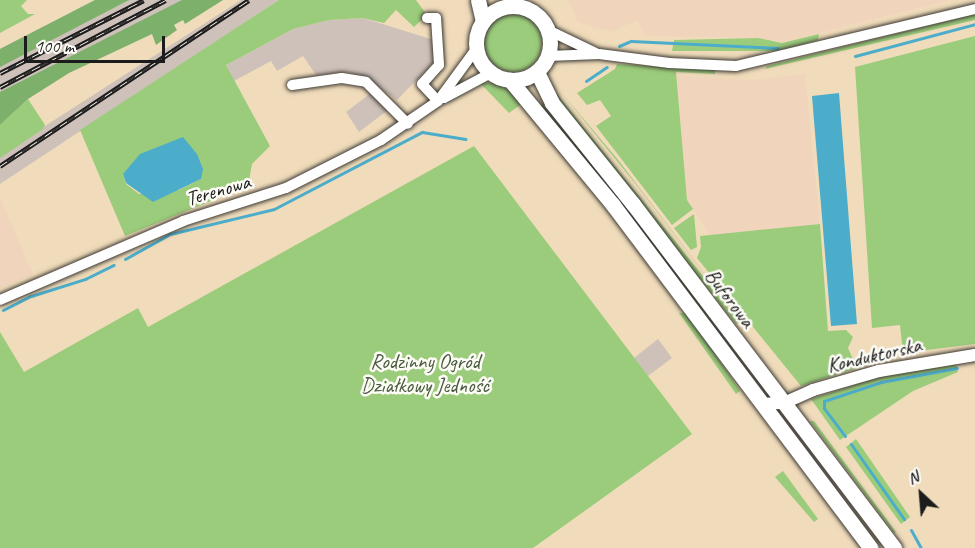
<!DOCTYPE html>
<html>
<head>
<meta charset="utf-8">
<style>
  body { margin:0 }
  #map { position:relative; width:975px; height:548px; overflow:hidden; background:#f0dcbb; font-family:Caveat,sans-serif }
  div>[style] { position:absolute }
  .built>* { inset:0; background:#f0d5bc }
  .industrial>* { inset:0; background:#cec1b9 }
  .green>* { inset:0; background:#9bcc7b }
  .round { border-radius:50% }
  .forest>* { inset:0; background:#7cb06b }
  .water>* { inset:0; background:#4cadcb }
  .stream>* { height:3px; margin:-1.5px; padding:0 1.5px; transform-origin:1.5px; border-radius:1.5px; background:#4cadcb }
  .roads { filter:drop-shadow(0 0 2px #3c3934) drop-shadow(0 0 2px #3c3934) }
  .minor>* { height:10px; margin:-5px; padding:0 5px; transform-origin:5px; border-radius:5px; background:#fff }
  .tertiary>* { height:12px; margin:-6px; padding:0 6px; transform-origin:6px; border-radius:6px; background:#fff }
  .secondary>* { height:15px; margin:-7.5px; padding:0 7.5px; transform-origin:7.5px; border-radius:7.5px; background:#fff }
  .secondary>.ring { margin:-7.5px; padding:0; box-sizing:content-box; background:none; border:15px solid #fff; border-radius:50% }
  .rail>* { height:5px; margin-top:-2.5px; transform-origin:0; background:repeating-linear-gradient(90deg,#fdfcf7 0 9px,#1c1c1c 0 18px); box-sizing:border-box; border-block:2px solid #1c1c1c }
  span { translate:-50% -50%; white-space:nowrap; text-align:center; line-height:1.15; -webkit-text-stroke:5px #fdfcf7; paint-order:stroke }
  .street-label { font-size:21px; color:#1c1c1c }
  .park-label { font-size:21px; color:#485a3d }
  .north { position:absolute; left:891px; top:464px; width:60px; height:60px; -webkit-text-stroke:4px #fdfcf7; paint-order:stroke; rotate:334deg; font-size:16px; font-weight:700; line-height:24px; text-align:center; color:#1c1c1c }
  .north::after { content:''; display:block; margin:auto; width:21px; height:27px; background:#1c1c1c; clip-path:polygon(50% 0,100% 100%,50% 72%,0 100%) }
  .scale { position:absolute; left:24px; top:36px; width:141px; height:27px; box-sizing:border-box; border:3px solid #1c1c1c; border-top:0; padding-left:8px; font-size:18px; line-height:21px; white-space:nowrap; color:#1c1c1c; -webkit-text-stroke:4px #fdfcf7; paint-order:stroke }
</style>
</head>
<body>
<div id="map">
  <div class="built">
    <div style="clip-path:polygon(568px 0,951px 0,783px 42px,758px 38px,645px 36px,637px 20px,612px 32px,578px 22px)"></div>
    <div style="clip-path:polygon(805px 74px,820px 224px,710px 236px,687px 200px,677px 76px,749px 80px)"></div>
    <div style="clip-path:polygon(0 197px,33px 274px,0 288px)"></div>
  </div>
  <div class="industrial">
    <div style="clip-path:polygon(95px 0,209px 0,0 98px,0 49px)"></div>
    <div style="clip-path:polygon(241px 0,279px 0,0 184px,0 155px)"></div>
    <div style="clip-path:polygon(363px 18px,434px 40px,435px 61px,397px 100px,364px 76px,348px 72px,316px 75px,303px 56px,277px 71px,271px 61px,234px 81px,226px 65px,293px 29px,329px 20px)"></div>
    <div style="clip-path:polygon(371px 93px,388px 110px,359px 132px,346px 112px)"></div>
    <div style="clip-path:polygon(658px 339px,672px 358px,648px 376px,634px 358px)"></div>
  </div>
  <div class="green">
    <div style="clip-path:polygon(0 0,27px 0,21px 6px,28px 14px,35px 14px,0 33px)"></div>
    <div style="clip-path:polygon(evenodd,279px 0,416px 0,427px 15px,414px 27px,396px 10px,384px 23px,363px 18px,329px 20px,293px 29px,226px 65px,270px 146px,252px 164px,248px 186px,125px 236px,80px 130px,279px 0,123px 174px,201px 179px,179px 190px,139px 194px,126px 184px,123px 174px)"></div>
    <div style="clip-path:polygon(975px 14px,975px 20px,765px 69px,767px 66px)"></div>
    <div class="round" style="left:484px;top:14px;width:58px;height:58px"></div>
    <div style="clip-path:polygon(819px 34px,818px 40px,778px 51px,672px 51px,674px 40px,758px 38px,782px 43px)"></div>
    <div style="clip-path:polygon(975px 36px,975px 344px,903px 353px,900px 325px,872px 328px,855px 67px)"></div>
    <div style="clip-path:polygon(617px 64px,715px 70px,715px 74px,676px 72px,687px 200px,693px 209px,672px 225px,596px 126px,611px 116px,600px 100px,587px 105px,577px 93px,615px 69px)"></div>
    <div style="clip-path:polygon(480px 83px,492px 83px,510px 90px,523px 103px,509px 113px)"></div>
    <div style="clip-path:polygon(561px 92px,619px 161px,726px 302px,638px 187px)"></div>
    <div style="clip-path:polygon(557px 94px,739px 321px,736px 324px,554px 96px)"></div>
    <div style="clip-path:polygon(28px 99px,45px 125px,43px 129px,0 158px,0 125px)"></div>
    <div style="clip-path:polygon(544px 103px,612px 186px,718px 328px,540px 106px)"></div>
    <div style="clip-path:polygon(474px 146px,692px 434px,533px 548px,0 548px,0 332px,24px 372px,138px 308px,148px 327px)"></div>
    <div style="clip-path:polygon(694px 214px,697px 247px,691px 250px,674px 228px)"></div>
    <div style="clip-path:polygon(820px 224px,828px 331px,846px 330px,853px 337px,848px 348px,853px 359px,868px 355px,872px 363px,801px 386px,697px 258px,701px 247px,700px 236px)"></div>
    <div style="clip-path:polygon(679px 313px,686px 313px,700px 331px,740px 391px,736px 394px)"></div>
    <div style="clip-path:polygon(956px 364px,958px 372px,913px 391px,840px 440px,811px 399px,876px 378px)"></div>
    <div style="clip-path:polygon(810px 421px,814px 421px,896px 532px,894px 533px)"></div>
    <div style="clip-path:polygon(856px 439px,910px 517px,901px 524px,846px 447px)"></div>
    <div style="clip-path:polygon(783px 471px,818px 519px,814px 522px,775px 477px)"></div>
  </div>
  <div class="forest">
    <div style="clip-path:polygon(95px 0,129px 0,0 67px,0 49px)"></div>
    <div style="clip-path:polygon(182px 0,223px 0,185px 24px,183px 20px,174px 25px,177px 30px,156px 45px,152px 34px,69px 73px,28px 99px,0 125px,0 92px)"></div>
  </div>
  <div class="water">
    <div style="clip-path:polygon(839px 93px,857px 324px,831px 326px,812px 96px)"></div>
    <div style="clip-path:polygon(183px 137px,197px 154px,203px 169px,201px 179px,153px 202px,126px 183px,123px 174px,140px 154px)"></div>
  </div>
  <div class="stream">
    <div style="left:619px;top:46px;width:13px;rotate:-23deg"></div>
    <div style="left:631px;top:41px;width:147px;rotate:2.7deg"></div>
    <div style="left:855px;top:56px;width:124px;rotate:-14.9deg"></div>
    <div style="left:586px;top:81px;width:25px;rotate:-34deg"></div>
    <div style="left:125px;top:259px;width:51px;rotate:-29.1deg"></div>
    <div style="left:170px;top:234px;width:107px;rotate:-13.5deg"></div>
    <div style="left:274px;top:209px;width:167px;rotate:-27.5deg"></div>
    <div style="left:422px;top:132px;width:44px;rotate:9.2deg"></div>
    <div style="left:3px;top:310px;width:31px;rotate:-27deg"></div>
    <div style="left:31px;top:296px;width:57px;rotate:-17.5deg"></div>
    <div style="left:85px;top:279px;width:32px;rotate:-26deg"></div>
    <div style="left:845px;top:436px;width:35px;rotate:-127deg"></div>
    <div style="left:824px;top:408px;width:7px;rotate:-90deg"></div>
    <div style="left:824px;top:401px;width:60px;rotate:-18.4deg"></div>
    <div style="left:881px;top:382px;width:77px;rotate:-10.4deg"></div>
    <div style="left:851px;top:444px;width:92px;rotate:54.8deg"></div>
    <div style="left:911px;top:530px;width:21px;rotate:61deg"></div>
  </div>
  <div class="roads">
    <div class="minor">
      <div style="left:427px;top:18px;width:9px"></div>
      <div style="left:436px;top:18px;width:47px;rotate:86.3deg"></div>
      <div style="left:439px;top:65px;width:25px;rotate:132deg"></div>
      <div style="left:422px;top:84px;width:23px;rotate:47deg"></div>
      <div style="left:548px;top:30px;width:53px;rotate:25.6deg"></div>
      <div style="left:548px;top:56px;width:51px;rotate:-2.2deg"></div>
      <div style="left:599px;top:54px;width:71px;rotate:7.3deg"></div>
      <div style="left:669px;top:63px;width:67px;rotate:2.6deg"></div>
      <div style="left:736px;top:66px;width:246px;rotate:-13.4deg"></div>
      <div style="left:292px;top:85px;width:50px;rotate:-8deg"></div>
      <div style="left:342px;top:78px;width:24px;rotate:9deg"></div>
      <div style="left:366px;top:82px;width:59px;rotate:45deg"></div>
      <div style="left:444px;top:98px;width:53px;rotate:-28deg"></div>
      <div style="left:0;top:300px;width:199px;rotate:-23.3deg"></div>
      <div style="left:183px;top:221px;width:108px;rotate:-17.8deg"></div>
      <div style="left:286px;top:188px;width:106px;rotate:-26.8deg"></div>
      <div style="left:381px;top:140px;width:69px;rotate:-34.4deg"></div>
      <div style="left:438px;top:101px;width:64px;rotate:-53.8deg"></div>
    </div>
    <div class="tertiary">
      <div style="left:762px;top:404px;width:22px;rotate:-3deg"></div>
      <div style="left:784px;top:403px;width:32px;rotate:-24deg"></div>
      <div style="left:813px;top:390px;width:69px;rotate:-16.1deg"></div>
      <div style="left:879px;top:371px;width:97px;rotate:-9.5deg"></div>
    </div>
    <div class="secondary">
      <div style="left:478px;top:0;width:22px;rotate:77deg"></div>
      <div class="ring" style="left:476px;top:6px;width:59px;height:59px"></div>
      <div style="left:537px;top:72px;width:34px;rotate:64deg"></div>
      <div style="left:552px;top:103px;width:129px;rotate:51.3deg"></div>
      <div style="left:633px;top:204px;width:432px;rotate:52.8deg"></div>
      <div style="left:510px;top:80px;width:162px;rotate:50.5deg"></div>
      <div style="left:613px;top:205px;width:429px;rotate:53.1deg"></div>
    </div>
  </div>
  <div class="rail">
    <div style="left:0;top:73px;width:161px;rotate:-26.9deg"></div>
    <div style="left:0;top:87px;width:187px;rotate:-27.7deg"></div>
    <div style="left:0;top:166px;width:299px;rotate:-33.7deg"></div>
  </div>
  <div class="street-label">
    <span style="left:218px;top:190px;rotate:-16deg">Terenowa</span>
    <span style="left:730px;top:298px;rotate:53deg">Buforowa</span>
    <span style="left:874px;top:355px;rotate:-13deg">Konduktorska</span>
  </div>
  <div class="park-label">
    <span style="left:425px;top:373px">Rodzinny Ogród<br>Działkowy Jedność</span>
  </div>
  <div class="north">N</div>
  <div class="scale">100 m</div>
</div>
</body>
</html>
